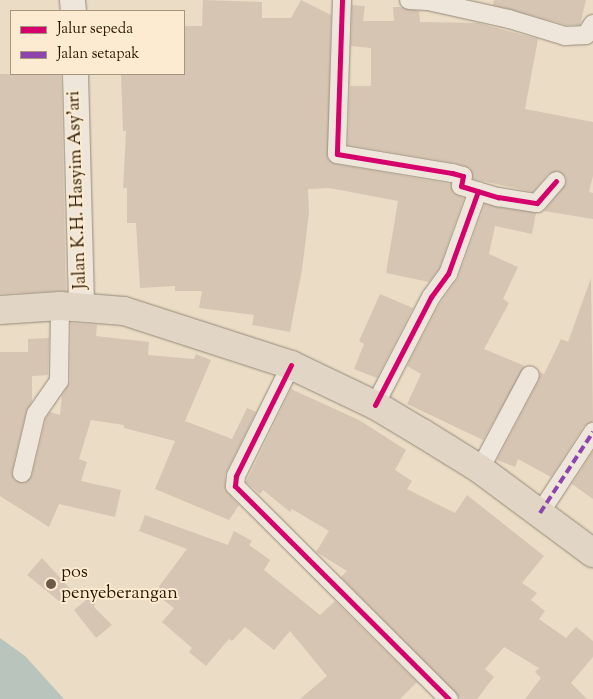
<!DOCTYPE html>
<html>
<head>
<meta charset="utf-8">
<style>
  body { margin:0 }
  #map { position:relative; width:593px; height:699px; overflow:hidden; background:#ebdcc5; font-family:"Sorts Mill Goudy",serif }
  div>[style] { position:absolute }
  .water>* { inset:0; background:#b8c4bc }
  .building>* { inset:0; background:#d7c5b3 }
  .roads { filter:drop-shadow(0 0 1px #948a7a) drop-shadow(0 0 1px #948a7a) }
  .minor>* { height:18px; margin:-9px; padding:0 9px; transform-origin:9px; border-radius:9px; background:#eee6da }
  .secondary>* { height:25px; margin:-12.5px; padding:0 12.5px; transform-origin:12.5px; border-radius:12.5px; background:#eee6da }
  .primary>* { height:28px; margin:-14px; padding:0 14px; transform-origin:14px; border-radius:14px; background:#e1d6c5 }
  .quiet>* { height:4px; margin-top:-2px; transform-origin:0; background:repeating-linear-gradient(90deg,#8e44ad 0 8px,transparent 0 12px) }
  .cycleway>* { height:5px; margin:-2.5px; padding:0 2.5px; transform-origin:2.5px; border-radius:2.5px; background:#d6006c }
  .dots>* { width:14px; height:14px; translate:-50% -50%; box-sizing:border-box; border:2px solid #fcebd0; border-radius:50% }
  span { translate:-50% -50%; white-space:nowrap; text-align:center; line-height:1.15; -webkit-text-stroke:4px #fcebd0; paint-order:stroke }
  .street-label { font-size:18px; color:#261601 }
  .poi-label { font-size:18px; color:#261601 }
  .left { translate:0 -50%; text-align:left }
  .legend { position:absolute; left:10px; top:10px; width:175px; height:65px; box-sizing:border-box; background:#fcebd0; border:1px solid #a6967d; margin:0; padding:6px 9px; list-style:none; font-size:15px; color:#261601 }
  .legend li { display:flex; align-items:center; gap:10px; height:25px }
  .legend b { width:25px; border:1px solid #a6967d }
</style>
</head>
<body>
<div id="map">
  <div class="water">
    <div style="clip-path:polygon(0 638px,25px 656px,64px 699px,0 699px)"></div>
  </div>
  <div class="building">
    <div style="clip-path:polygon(203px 0,262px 2px,262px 18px,291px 18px,301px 0,331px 15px,328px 159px,335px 164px,451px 184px,453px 193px,464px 198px,439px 269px,429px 282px,386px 273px,398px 201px,329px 188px,308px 189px,309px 213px,302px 270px,290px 332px,252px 325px,254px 315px,199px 308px,202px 291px,175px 291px,175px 286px,140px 288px,136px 223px,127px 223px,127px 188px,123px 188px,126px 131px,123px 131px,121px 74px,184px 74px,184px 26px,202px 26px)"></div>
    <div style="clip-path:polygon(494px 0,586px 0,580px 25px,566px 25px,493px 5px)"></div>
    <div style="clip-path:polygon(352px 5px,365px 6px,363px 21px,394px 21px,393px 7px,401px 7px,419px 11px,420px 22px,478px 23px,538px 39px,525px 109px,593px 122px,593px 176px,589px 192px,593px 193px,593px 219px,544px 211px,566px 183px,566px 177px,558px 171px,548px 174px,533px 192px,473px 179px,470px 168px,455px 163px,348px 145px,350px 86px,371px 86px,371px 48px,351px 46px)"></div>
    <div style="clip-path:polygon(0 74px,61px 74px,66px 291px,0 294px)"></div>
    <div style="clip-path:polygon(485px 204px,536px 213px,532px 234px,495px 226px,489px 254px,518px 267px,503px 299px,509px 303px,484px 349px,525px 366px,483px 440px,407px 404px,421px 374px,407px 366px,440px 303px,458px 278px)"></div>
    <div style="clip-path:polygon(591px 278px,593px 421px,584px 426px,551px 477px,518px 459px,515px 467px,497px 460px,539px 380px,540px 372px,544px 374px,561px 339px,568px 342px)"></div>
    <div style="clip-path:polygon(380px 294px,413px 308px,377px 378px,354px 369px,364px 344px,359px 341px)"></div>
    <div style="clip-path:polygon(71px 323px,97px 325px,96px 336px,149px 342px,148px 355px,194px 359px,196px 354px,211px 360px,185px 421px,232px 439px,247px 408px,256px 412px,225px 475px,225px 490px,239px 505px,229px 520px,155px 489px,175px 441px,124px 428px,124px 425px,91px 420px,79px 459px,87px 462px,81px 481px,121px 490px,115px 517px,59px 504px,49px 527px,0 496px,0 352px,28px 352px,28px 339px,49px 338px,48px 375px,32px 376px,32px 401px,26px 412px,12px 471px,14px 480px,25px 483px,32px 475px,46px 418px,50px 412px,60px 415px,62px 395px,70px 382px)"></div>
    <div style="clip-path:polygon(291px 389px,359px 420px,406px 450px,395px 470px,412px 481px,407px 489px,455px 513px,467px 495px,544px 556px,522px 583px,537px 593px,531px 600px,545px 611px,539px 619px,566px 638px,576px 627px,593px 641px,593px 657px,571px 683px,587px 699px,525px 699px,541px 678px,535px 672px,539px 668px,504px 647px,485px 669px,494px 677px,477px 699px,461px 699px,341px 577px,347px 571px,316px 552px,329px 531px,292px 509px,290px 512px,263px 490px,260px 494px,246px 482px)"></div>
    <div style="clip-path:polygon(593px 451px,593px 499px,572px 484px)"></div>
    <div style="clip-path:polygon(145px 515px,228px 545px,234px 531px,252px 541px,249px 545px,270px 560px,264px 570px,320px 615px,335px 601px,417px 682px,400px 699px,300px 699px,327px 676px,290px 631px,274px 650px,245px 627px,232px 641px,229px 639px,206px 666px,189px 652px,192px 648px,162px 622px,174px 608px,154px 593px,187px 549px,139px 531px)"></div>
    <div style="clip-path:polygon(42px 558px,73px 592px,60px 602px,27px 575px)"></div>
    <div style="clip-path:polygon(98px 590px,94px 607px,112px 625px,96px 638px,74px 610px)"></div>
  </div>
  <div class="roads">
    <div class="minor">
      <div style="left:342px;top:0;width:154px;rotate:91.9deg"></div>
      <div style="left:337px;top:154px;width:117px;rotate:9.4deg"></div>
      <div style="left:452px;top:173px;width:11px;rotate:15deg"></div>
      <div style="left:463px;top:176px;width:10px;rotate:101deg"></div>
      <div style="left:461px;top:186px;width:39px;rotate:17deg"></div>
      <div style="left:498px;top:197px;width:39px;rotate:9deg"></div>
      <div style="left:537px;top:203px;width:29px;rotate:-49deg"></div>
      <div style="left:409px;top:0;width:19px;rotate:3deg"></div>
      <div style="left:428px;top:1px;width:83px;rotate:12.5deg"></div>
      <div style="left:509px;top:19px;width:59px;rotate:16.9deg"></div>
      <div style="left:565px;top:36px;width:21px;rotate:-3deg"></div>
      <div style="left:586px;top:35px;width:13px;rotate:-58deg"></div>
      <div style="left:291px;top:365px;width:124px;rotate:116.4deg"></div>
      <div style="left:236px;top:476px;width:10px;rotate:96deg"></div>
      <div style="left:235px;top:486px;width:302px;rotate:44.9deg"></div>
      <div style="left:375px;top:405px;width:122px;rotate:-62.6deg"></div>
      <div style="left:431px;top:297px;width:29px;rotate:-54deg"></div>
      <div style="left:448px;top:274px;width:88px;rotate:-70.1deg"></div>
      <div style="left:480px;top:469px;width:106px;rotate:-62deg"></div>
      <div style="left:22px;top:473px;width:61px;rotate:-76.7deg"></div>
      <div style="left:36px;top:414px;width:40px;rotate:-55.1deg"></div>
      <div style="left:59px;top:381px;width:75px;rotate:-89.2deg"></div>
      <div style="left:540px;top:513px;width:97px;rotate:-56.8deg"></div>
    </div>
    <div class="secondary">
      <div style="left:72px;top:0;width:11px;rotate:85deg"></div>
      <div style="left:75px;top:74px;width:232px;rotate:88.5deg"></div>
    </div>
    <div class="primary">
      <div style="left:0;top:310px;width:60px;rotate:-3.8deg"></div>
      <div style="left:60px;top:306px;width:64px;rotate:4.5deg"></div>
      <div style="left:124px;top:311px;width:176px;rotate:17.9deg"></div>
      <div style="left:291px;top:365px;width:93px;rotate:25.5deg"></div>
      <div style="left:375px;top:405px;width:55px;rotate:30.8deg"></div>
      <div style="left:422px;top:433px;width:68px;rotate:31.8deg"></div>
      <div style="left:480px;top:469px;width:141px;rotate:36.6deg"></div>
    </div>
  </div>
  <div class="quiet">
    <div style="left:540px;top:513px;width:97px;rotate:-56.8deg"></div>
  </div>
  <div class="cycleway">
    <div style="left:342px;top:0;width:154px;rotate:91.9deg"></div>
    <div style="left:337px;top:154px;width:117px;rotate:9.4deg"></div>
    <div style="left:452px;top:173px;width:11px;rotate:15deg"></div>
    <div style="left:463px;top:176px;width:10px;rotate:101deg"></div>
    <div style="left:461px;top:186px;width:39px;rotate:17deg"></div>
    <div style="left:498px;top:197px;width:39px;rotate:9deg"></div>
    <div style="left:537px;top:203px;width:29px;rotate:-49deg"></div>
    <div style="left:291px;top:365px;width:124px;rotate:116.4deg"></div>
    <div style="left:236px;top:476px;width:10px;rotate:96deg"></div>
    <div style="left:235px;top:486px;width:302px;rotate:44.9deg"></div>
    <div style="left:375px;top:405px;width:122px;rotate:-62.6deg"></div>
    <div style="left:431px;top:297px;width:29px;rotate:-54deg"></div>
    <div style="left:448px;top:274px;width:88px;rotate:-70.1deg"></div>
  </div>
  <div class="dots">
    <div style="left:51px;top:584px;background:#6b5b46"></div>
  </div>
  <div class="street-label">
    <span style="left:78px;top:190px;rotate:-92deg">Jalan K.H. Hasyim Asy'ari</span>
  </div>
  <div class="poi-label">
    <span class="left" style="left:61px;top:584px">pos<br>penyeberangan</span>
  </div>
  <ul class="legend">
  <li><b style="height:6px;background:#d6006c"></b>Jalur sepeda</li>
  <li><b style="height:6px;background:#8e44ad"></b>Jalan setapak</li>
  </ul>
</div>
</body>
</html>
